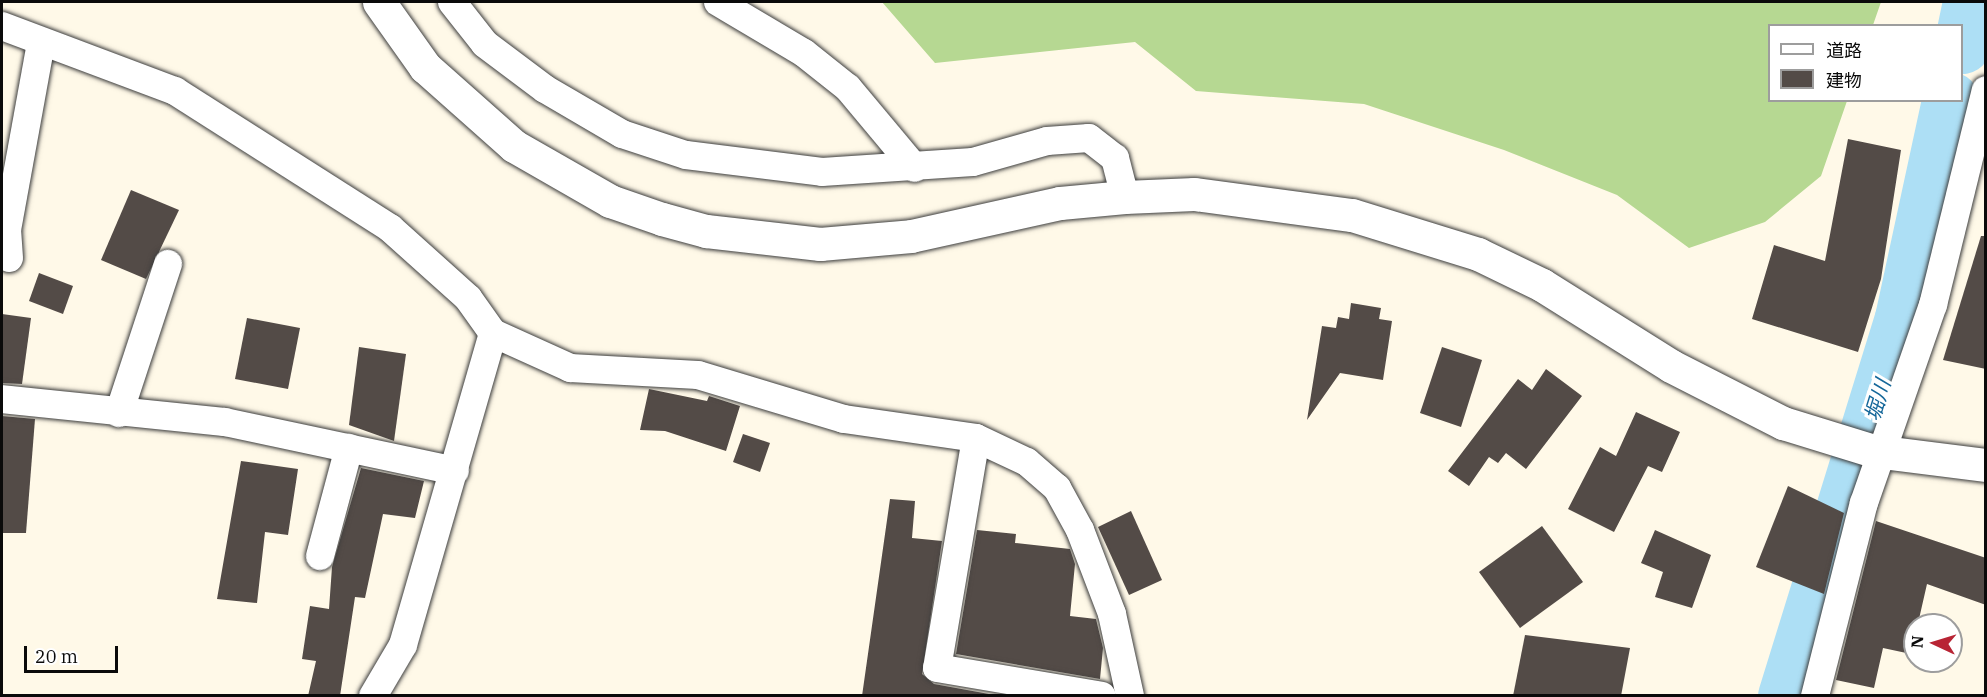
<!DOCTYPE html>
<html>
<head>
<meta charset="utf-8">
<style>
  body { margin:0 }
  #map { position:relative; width:1987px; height:697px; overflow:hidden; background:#fff9e8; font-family:"IBM Plex Serif","Noto Sans JP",serif }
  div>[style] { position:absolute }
  .forest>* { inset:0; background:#b6d892 }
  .river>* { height:57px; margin:-28.5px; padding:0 28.5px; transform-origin:28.5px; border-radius:28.5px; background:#addff5 }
  .building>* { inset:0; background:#534b47 }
  .roads { filter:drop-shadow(0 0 2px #3d3d3d) drop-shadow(0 0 2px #3d3d3d) }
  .minor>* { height:28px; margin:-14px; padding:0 14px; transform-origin:14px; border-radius:14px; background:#fff }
  .tertiary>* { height:33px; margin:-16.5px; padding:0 16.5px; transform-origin:16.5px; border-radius:16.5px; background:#fff }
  span { translate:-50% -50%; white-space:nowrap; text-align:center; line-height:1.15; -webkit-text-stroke:6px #fff; paint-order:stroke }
  .water-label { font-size:21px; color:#16689a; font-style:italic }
  .frame { position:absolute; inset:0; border:3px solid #0a0a0a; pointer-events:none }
  .legend { position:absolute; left:1768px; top:24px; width:195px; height:78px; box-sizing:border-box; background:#fff; border:2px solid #9d9d9d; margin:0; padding:8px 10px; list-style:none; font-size:18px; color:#0a0a0a }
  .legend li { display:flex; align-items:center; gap:12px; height:30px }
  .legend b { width:30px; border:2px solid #9d9d9d }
  .north { position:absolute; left:1903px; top:613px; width:60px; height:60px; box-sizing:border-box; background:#fff; border:2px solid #9d9d9d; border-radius:50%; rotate:274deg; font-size:16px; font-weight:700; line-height:24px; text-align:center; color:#0a0a0a }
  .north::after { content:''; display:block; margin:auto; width:21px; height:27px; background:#b82434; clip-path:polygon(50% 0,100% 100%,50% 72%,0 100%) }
  .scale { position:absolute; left:24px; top:646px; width:94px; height:27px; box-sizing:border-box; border:3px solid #0a0a0a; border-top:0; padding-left:8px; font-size:18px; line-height:21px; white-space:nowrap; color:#0a0a0a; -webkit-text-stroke:4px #fff; paint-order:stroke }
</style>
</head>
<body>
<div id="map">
  <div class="forest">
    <div style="clip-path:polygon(882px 2px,1881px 2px,1873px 25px,1770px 26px,1770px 100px,1847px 101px,1821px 176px,1765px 222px,1689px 248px,1617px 195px,1504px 150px,1364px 104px,1196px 91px,1135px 42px,935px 63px)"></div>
  </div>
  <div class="river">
    <div style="left:1962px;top:45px;width:44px;rotate:-78.2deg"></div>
    <div style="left:1786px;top:696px;width:396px;rotate:-72.8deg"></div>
    <div style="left:1903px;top:318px;width:223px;rotate:-77.8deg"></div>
  </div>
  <div class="building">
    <div style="clip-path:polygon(1848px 139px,1901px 150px,1881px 279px,1858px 352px,1752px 319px,1774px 245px,1825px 261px)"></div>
    <div style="clip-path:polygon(131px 190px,179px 210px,146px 279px,101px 260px)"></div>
    <div style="clip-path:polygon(1981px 236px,1986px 236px,1986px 369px,1943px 360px)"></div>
    <div style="clip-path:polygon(39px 273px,73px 286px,63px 314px,29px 301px)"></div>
    <div style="clip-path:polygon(1351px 303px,1381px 308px,1379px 319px,1392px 321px,1383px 380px,1340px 373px,1307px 420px,1322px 326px,1336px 328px,1338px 317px,1349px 319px)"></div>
    <div style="clip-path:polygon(2px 314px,31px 318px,22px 384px,2px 383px)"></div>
    <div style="clip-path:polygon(247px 318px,300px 328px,288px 389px,235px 379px)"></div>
    <div style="clip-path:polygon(359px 347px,406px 354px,394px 441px,349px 425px)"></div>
    <div style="clip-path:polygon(1442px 347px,1482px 360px,1461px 427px,1420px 413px)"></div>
    <div style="clip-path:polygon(1546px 369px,1582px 396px,1526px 469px,1506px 453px,1498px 463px,1489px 457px,1469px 486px,1448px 471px,1518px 379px,1532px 390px)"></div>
    <div style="clip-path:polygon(649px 389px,707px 401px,709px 396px,740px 406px,726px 451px,665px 431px,640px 430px)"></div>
    <div style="clip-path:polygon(1636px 412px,1680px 432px,1662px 472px,1648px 466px,1614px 532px,1568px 509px,1600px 447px,1616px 456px)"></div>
    <div style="clip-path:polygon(2px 416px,35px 419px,26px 533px,2px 533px)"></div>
    <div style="clip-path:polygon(743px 434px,770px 443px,760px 472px,733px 462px)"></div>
    <div style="clip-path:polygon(241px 461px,298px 469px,288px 535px,265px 532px,257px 603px,217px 599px)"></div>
    <div style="clip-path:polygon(361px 468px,424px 481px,415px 518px,383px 514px,365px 598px,355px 597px,340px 696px,308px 696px,316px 661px,302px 659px,310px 606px,329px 609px,332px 567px)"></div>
    <div style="clip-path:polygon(1788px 486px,1844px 513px,1824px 594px,1756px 567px)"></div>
    <div style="clip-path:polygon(890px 499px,915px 501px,912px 538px,942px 541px,922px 674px,934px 684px,1000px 696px,862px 696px)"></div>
    <div style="clip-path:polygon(1131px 511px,1162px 580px,1129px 595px,1098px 527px)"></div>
    <div style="clip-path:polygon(1876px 521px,1986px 558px,1986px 605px,1927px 584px,1911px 654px,1883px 648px,1874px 688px,1836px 680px)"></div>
    <div style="clip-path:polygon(1542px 526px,1583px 582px,1520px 628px,1479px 572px)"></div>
    <div style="clip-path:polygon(977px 530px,1016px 534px,1015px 543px,1070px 549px,1075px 564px,1070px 616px,1096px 619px,1103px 648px,1100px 679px,956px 654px)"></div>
    <div style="clip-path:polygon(1655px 530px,1711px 555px,1692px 608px,1655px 597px,1663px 572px,1641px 563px)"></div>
    <div style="clip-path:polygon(1525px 635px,1630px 648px,1621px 696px,1513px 696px)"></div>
  </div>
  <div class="roads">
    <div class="minor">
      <div style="left:452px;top:2px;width:53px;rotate:51.8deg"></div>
      <div style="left:485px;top:44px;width:75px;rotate:36.9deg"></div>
      <div style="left:545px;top:89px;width:89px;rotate:30.3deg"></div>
      <div style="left:622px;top:134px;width:67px;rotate:18.2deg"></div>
      <div style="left:686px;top:155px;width:137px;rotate:7.1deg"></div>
      <div style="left:822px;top:172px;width:151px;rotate:-3.8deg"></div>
      <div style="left:973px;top:162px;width:77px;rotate:-15.8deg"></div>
      <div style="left:1047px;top:141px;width:42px;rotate:-4.1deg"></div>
      <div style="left:1089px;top:138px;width:33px;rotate:38deg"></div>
      <div style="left:1115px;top:158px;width:40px;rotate:75.6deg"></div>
      <div style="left:718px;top:2px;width:100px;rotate:30.7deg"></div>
      <div style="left:804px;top:53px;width:56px;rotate:38.5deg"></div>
      <div style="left:848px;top:88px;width:104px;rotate:50.1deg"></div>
      <div style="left:2px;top:26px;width:185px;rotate:20.6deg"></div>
      <div style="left:175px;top:91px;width:255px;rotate:32.5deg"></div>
      <div style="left:390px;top:228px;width:105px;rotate:41.9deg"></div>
      <div style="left:468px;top:298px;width:43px;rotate:54.5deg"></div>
      <div style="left:493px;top:333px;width:85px;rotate:24.4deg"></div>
      <div style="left:570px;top:368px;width:128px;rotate:3.1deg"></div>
      <div style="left:698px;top:375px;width:152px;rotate:16.8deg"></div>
      <div style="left:844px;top:419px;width:133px;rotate:8.2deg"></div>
      <div style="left:976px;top:438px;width:56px;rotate:25.2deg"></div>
      <div style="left:1027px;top:462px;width:40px;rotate:41deg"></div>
      <div style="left:1057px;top:488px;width:48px;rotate:61.3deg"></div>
      <div style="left:1080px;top:530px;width:90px;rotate:69.1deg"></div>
      <div style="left:1112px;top:614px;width:84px;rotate:77.6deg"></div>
      <div style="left:9px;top:258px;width:28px;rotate:-94deg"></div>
      <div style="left:7px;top:230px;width:191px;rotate:-79.7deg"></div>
      <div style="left:2px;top:399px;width:224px;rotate:5.9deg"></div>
      <div style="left:225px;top:422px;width:235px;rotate:12deg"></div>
      <div style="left:119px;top:413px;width:157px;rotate:-71.8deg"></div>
      <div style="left:976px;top:438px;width:233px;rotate:99.6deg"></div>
      <div style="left:937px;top:668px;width:167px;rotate:9.6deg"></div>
      <div style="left:320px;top:556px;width:112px;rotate:-75deg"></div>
      <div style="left:373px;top:696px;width:59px;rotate:-59.5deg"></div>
      <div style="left:403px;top:645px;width:325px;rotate:-73.9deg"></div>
      <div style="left:1815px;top:696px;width:199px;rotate:-75.8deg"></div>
      <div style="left:1864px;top:503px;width:210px;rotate:-70.8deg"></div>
      <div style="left:1933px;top:305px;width:221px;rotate:-76.2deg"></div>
    </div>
    <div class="tertiary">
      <div style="left:379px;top:2px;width:80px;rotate:54.7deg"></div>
      <div style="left:425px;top:67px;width:119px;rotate:41.6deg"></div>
      <div style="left:514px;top:146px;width:111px;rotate:29.8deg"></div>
      <div style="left:610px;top:201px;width:55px;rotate:19.1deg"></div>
      <div style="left:662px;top:219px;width:46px;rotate:15.3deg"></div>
      <div style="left:706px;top:231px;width:115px;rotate:6.5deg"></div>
      <div style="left:820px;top:244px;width:91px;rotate:-5deg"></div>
      <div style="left:911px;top:236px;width:153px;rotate:-12.5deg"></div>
      <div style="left:1060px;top:203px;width:65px;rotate:-5.3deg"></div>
      <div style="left:1125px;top:197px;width:69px;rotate:-2.5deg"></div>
      <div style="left:1194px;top:194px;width:159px;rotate:7.6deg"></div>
      <div style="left:1352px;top:215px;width:132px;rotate:17.2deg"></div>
      <div style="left:1478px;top:254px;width:71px;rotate:25.8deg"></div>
      <div style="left:1542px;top:285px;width:152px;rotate:32.1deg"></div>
      <div style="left:1671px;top:366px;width:126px;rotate:27deg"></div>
      <div style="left:1783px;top:423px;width:95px;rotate:17.1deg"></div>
      <div style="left:1874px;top:451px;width:113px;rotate:7.1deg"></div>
    </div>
  </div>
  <div class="water-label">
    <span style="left:1877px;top:400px;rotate:-73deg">堀川</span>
  </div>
  <div class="frame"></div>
  <ul class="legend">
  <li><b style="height:8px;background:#fff"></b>道路</li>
  <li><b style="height:16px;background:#534b47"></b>建物</li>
  </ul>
  <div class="north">N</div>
  <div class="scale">20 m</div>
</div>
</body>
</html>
